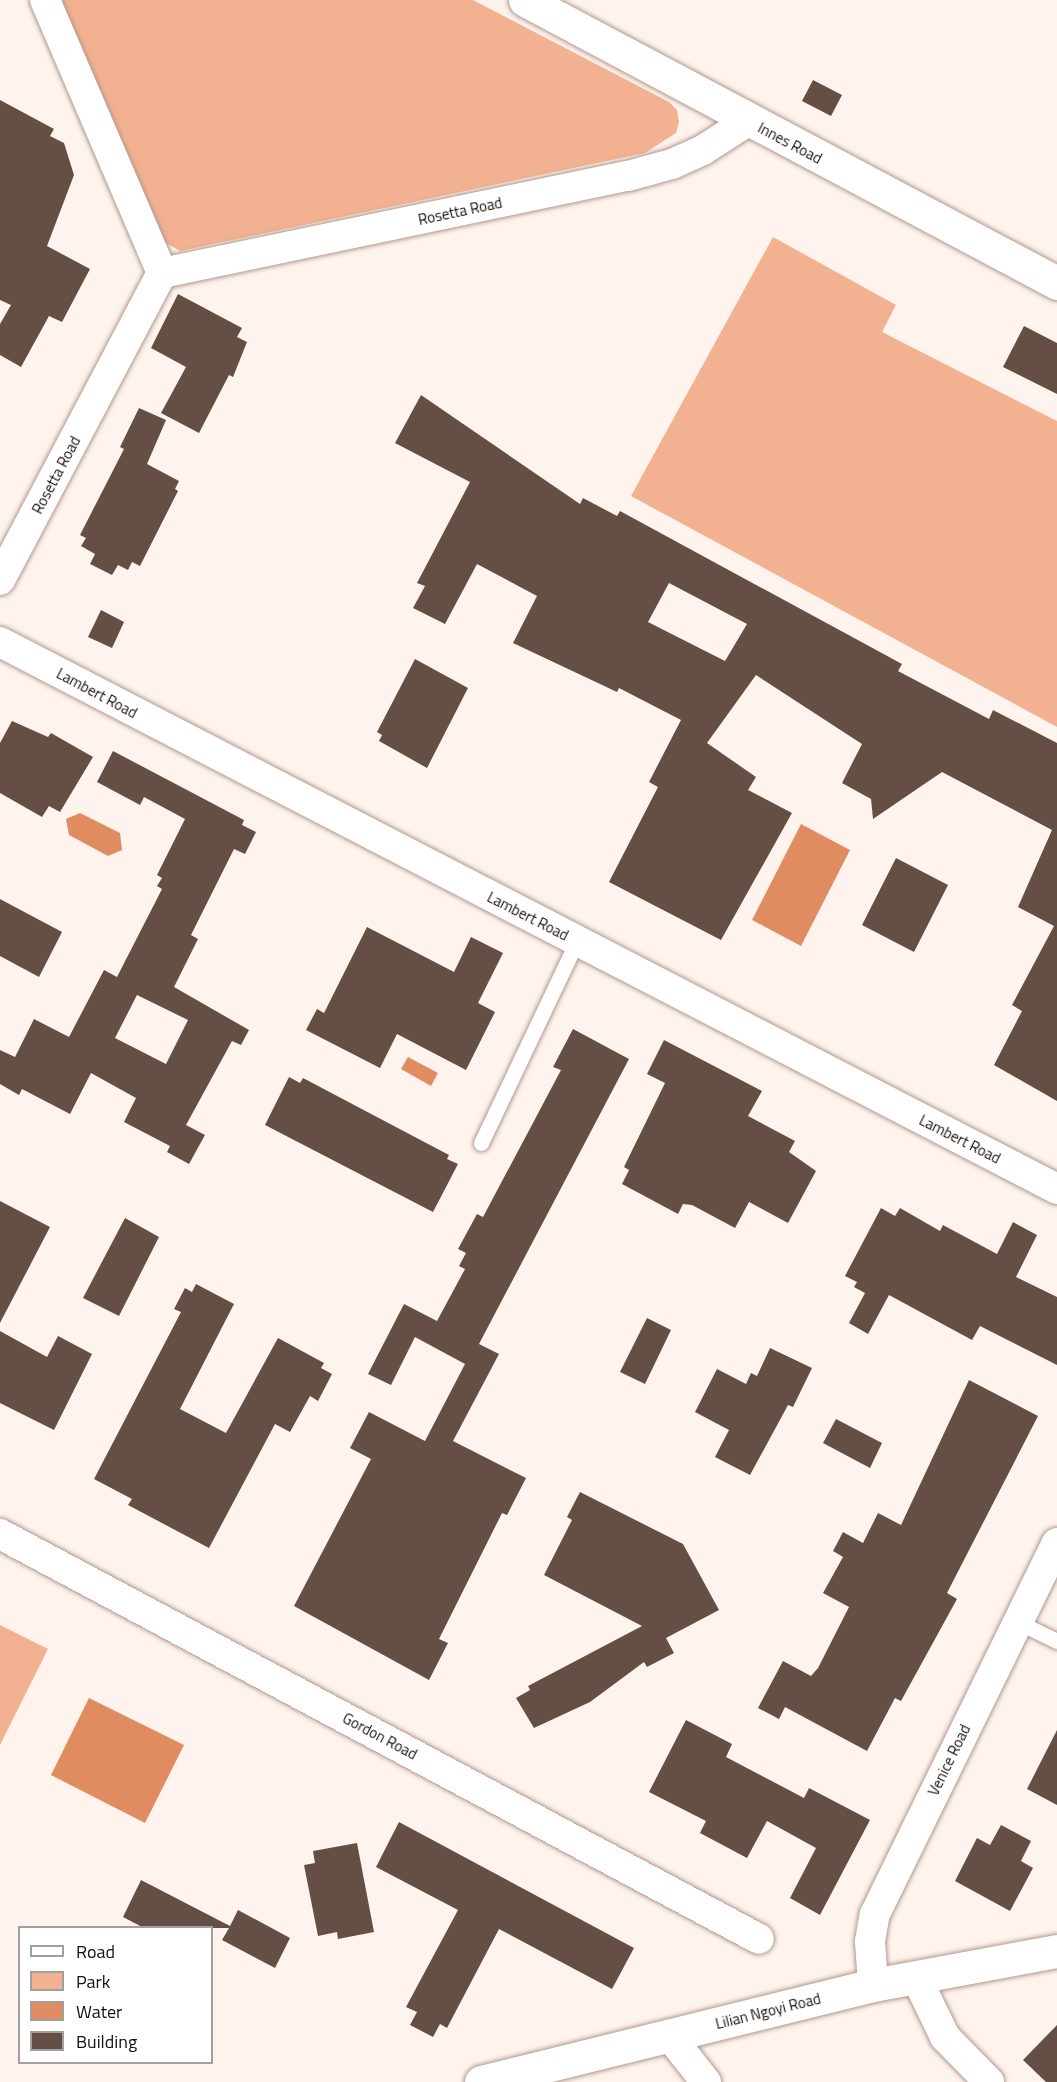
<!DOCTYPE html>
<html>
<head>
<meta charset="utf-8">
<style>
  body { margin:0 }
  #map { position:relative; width:1057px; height:2082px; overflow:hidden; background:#fef3ed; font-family:"Titillium Web",sans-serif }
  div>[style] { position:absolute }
  .green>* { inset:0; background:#f2b292 }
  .water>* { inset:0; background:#e18c60 }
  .building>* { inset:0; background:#654f44 }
  .roads { filter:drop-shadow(0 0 2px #b2988c) drop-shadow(0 0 2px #b2988c) }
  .service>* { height:15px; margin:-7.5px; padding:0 7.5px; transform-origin:7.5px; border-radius:7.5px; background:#fff }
  .minor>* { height:30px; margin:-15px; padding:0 15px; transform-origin:15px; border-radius:15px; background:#fff }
  .tertiary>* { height:33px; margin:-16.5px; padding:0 16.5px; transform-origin:16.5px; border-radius:16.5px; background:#fff }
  span { translate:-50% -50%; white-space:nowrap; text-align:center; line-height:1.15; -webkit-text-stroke:6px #fff; paint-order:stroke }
  .street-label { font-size:15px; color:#180f0a }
  .legend { position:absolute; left:18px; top:1926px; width:195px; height:138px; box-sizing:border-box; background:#fff; border:2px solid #a39f9d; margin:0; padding:8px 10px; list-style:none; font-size:18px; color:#180f0a }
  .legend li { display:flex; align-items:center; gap:12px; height:30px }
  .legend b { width:30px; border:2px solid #a39f9d }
</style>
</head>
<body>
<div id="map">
  <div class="green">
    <div style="clip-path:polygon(58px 0,473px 0,669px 102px,677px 110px,679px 122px,676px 133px,645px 153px,180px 251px,159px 239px)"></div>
    <div style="clip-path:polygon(773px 237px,896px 305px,882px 332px,1057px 421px,1057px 727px,631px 496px)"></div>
    <div style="clip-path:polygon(0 1625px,48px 1649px,0 1745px)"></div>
  </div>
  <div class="water">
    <div style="clip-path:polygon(80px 813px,120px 833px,122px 850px,108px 856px,69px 835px,66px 819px)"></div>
    <div style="clip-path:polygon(801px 824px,850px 850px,801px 946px,752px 920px)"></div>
    <div style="clip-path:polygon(408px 1057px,438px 1073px,431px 1086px,401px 1069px)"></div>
    <div style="clip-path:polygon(89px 1698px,184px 1745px,145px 1823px,51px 1775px)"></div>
  </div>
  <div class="building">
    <div style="clip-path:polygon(813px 80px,842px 95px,831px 116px,802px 101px)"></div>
    <div style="clip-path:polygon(0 100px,54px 129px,50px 136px,64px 143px,74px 175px,47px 246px,90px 269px,62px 322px,49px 316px,21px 367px,0 355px,0 324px,11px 305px,0 300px)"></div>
    <div style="clip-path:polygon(178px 294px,242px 328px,237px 337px,247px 342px,233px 377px,229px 375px,199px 433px,161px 413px,186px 367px,151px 348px)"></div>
    <div style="clip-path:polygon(1024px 326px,1057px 343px,1057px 394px,1003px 367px)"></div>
    <div style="clip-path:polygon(evenodd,421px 395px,580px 504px,583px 498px,617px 516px,620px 511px,902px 664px,898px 671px,989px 719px,993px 710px,1057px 743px,1057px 1101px,994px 1065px,1022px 1011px,1012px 1005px,1054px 926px,1018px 907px,1052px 830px,942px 772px,873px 819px,871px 799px,842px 783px,862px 744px,756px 675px,707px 743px,756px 777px,748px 790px,792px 813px,721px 940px,609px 882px,658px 787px,649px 782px,681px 720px,619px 688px,617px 692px,513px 643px,537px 596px,477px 564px,445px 624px,413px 608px,425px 586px,417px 583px,470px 482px,395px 443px,421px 395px,669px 583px,747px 624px,725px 661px,648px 622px,669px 583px)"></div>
    <div style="clip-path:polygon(139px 408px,166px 420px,147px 464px,179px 481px,175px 489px,178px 491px,140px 566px,132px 562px,128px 570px,118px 565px,112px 575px,90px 564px,95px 554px,81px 546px,86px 538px,80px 535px,124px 449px,120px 447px)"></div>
    <div style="clip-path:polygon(101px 610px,124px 622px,112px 648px,88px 637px)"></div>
    <div style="clip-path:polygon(415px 659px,468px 688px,427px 768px,379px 741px,382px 735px,377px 732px)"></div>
    <div style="clip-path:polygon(12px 721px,48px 737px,51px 733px,93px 757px,60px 812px,49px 806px,42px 817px,0 793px,0 743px)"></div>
    <div style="clip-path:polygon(evenodd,113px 751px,244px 820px,242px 825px,256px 832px,245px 854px,234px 849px,191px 935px,198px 939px,174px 987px,249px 1030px,241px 1045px,232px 1041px,186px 1125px,205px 1135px,189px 1164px,167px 1152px,170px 1146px,124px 1122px,136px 1098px,91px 1073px,70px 1114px,22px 1089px,19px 1095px,0 1084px,0 1050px,15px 1057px,34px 1019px,69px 1037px,104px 970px,117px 977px,162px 889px,157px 886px,162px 878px,157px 875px,185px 819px,144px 797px,140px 805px,97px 782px,113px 751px,137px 995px,188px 1020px,166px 1064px,115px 1038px,137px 995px)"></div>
    <div style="clip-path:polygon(896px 858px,948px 885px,914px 952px,862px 925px)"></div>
    <div style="clip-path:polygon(0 899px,62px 932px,39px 977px,0 956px)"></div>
    <div style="clip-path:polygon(367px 927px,454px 972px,471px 937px,503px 953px,478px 1003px,495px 1012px,466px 1070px,397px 1034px,380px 1068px,306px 1030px,317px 1009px,324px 1013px)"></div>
    <div style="clip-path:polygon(573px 1029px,629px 1059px,479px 1344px,499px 1354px,453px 1441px,526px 1478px,507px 1515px,502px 1513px,439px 1639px,448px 1643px,429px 1680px,294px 1606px,371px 1459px,350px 1448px,369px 1412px,425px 1441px,465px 1364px,415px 1337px,391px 1385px,368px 1374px,404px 1304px,437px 1321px,465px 1269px,459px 1266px,466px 1253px,458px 1249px,477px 1214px,483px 1217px,561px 1070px,553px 1067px)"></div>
    <div style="clip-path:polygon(664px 1040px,762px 1091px,748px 1116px,795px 1141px,789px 1152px,816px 1171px,788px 1223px,749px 1202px,735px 1228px,692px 1205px,683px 1204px,678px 1214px,622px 1184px,629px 1170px,624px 1167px,665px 1083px,647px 1074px)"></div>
    <div style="clip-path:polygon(289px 1077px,300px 1083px,303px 1078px,449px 1155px,447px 1159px,458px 1164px,433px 1212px,265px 1125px)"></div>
    <div style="clip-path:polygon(0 1201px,50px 1227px,0 1323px)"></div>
    <div style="clip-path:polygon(881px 1208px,895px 1216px,900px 1208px,940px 1231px,943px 1225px,997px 1254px,1013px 1222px,1037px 1235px,1016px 1277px,1057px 1297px,1057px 1365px,980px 1326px,972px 1340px,889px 1295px,868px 1334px,849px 1323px,865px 1293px,854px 1287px,857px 1282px,845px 1276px)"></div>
    <div style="clip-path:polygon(125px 1218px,159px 1237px,119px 1316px,83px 1298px)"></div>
    <div style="clip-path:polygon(196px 1284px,234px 1304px,180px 1409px,226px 1433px,278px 1338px,324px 1363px,321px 1368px,332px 1374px,318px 1401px,310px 1396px,290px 1432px,275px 1424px,209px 1548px,128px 1505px,132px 1499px,94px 1479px,181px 1312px,174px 1309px,185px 1288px,192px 1292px)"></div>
    <div style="clip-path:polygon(647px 1318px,671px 1330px,645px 1384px,620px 1372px)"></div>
    <div style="clip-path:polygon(0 1331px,47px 1357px,58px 1336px,92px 1354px,54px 1430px,0 1403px)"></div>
    <div style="clip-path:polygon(770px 1348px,812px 1368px,793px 1407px,788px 1405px,750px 1475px,715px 1457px,729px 1430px,695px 1412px,717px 1369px,746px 1384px,751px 1373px,757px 1376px)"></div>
    <div style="clip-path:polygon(969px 1380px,1038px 1416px,947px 1593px,957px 1599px,901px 1701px,895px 1698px,867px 1751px,785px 1707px,779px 1719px,758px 1708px,783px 1661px,811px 1676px,818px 1668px,849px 1607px,823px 1593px,843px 1557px,833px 1551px,843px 1532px,863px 1543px,878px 1513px,901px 1525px)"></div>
    <div style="clip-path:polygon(836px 1419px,882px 1443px,870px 1468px,823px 1443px)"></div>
    <div style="clip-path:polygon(580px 1492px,683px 1544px,719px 1610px,666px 1638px,674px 1653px,647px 1667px,644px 1662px,590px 1702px,534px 1728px,516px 1698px,530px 1690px,528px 1686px,642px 1626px,544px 1575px,572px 1520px,567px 1517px)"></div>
    <div style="clip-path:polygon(686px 1720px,732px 1744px,726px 1757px,804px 1798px,809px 1788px,870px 1820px,820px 1915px,790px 1898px,816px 1848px,767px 1821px,747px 1858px,700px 1833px,706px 1821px,649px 1792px)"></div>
    <div style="clip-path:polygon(1057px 1730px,1057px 1805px,1027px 1789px)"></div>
    <div style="clip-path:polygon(399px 1822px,634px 1948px,612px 1989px,499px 1929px,447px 2028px,440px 2024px,433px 2037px,410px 2025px,417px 2012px,406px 2007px,458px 1910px,376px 1867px)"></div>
    <div style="clip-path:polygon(1001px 1825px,1031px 1841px,1021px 1861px,1033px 1868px,1010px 1911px,955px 1881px,977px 1838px,990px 1845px)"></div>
    <div style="clip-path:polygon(357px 1843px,374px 1932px,338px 1939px,337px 1932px,318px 1936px,304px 1865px,315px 1863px,313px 1851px)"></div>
    <div style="clip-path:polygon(141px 1880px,230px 1926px,238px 1910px,290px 1938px,275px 1968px,222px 1940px,229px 1928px,144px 1928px,123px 1917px)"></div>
    <div style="clip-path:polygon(1057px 2025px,1057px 2082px,1046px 2082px,1023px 2060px)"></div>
  </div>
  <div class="roads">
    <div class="service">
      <div style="left:481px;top:1143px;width:224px;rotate:-64.6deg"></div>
      <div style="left:1016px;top:1621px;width:46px;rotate:26deg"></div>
    </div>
    <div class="minor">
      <div style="left:45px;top:0;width:297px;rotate:66.8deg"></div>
      <div style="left:162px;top:273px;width:476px;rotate:-11.8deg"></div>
      <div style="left:628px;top:176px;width:46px;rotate:-15.3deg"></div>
      <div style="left:672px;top:164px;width:34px;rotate:-24deg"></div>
      <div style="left:703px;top:150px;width:54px;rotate:-32.8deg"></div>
      <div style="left:0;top:580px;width:347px;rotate:-62.2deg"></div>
      <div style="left:0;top:642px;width:1190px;rotate:27.36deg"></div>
      <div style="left:0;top:1534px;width:860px;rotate:28.08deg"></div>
      <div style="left:917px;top:1979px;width:64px;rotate:64.2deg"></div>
      <div style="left:945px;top:2037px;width:63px;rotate:45.6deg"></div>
      <div style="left:873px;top:1985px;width:44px;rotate:-93.9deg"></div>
      <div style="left:870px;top:1941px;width:27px;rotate:-80deg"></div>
      <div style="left:875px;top:1914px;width:413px;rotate:-63.9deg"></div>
      <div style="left:669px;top:2035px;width:60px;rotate:51.8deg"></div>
    </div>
    <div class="tertiary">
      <div style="left:525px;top:0;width:603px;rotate:28.01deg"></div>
      <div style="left:481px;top:2082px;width:404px;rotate:-13.9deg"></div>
      <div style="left:873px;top:1985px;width:187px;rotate:-10.5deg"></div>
    </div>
  </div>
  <div class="street-label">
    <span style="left:790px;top:143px;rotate:28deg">Innes Road</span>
    <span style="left:460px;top:211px;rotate:-12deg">Rosetta Road</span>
    <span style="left:56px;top:475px;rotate:-62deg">Rosetta Road</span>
    <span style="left:97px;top:693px;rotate:28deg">Lambert Road</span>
    <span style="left:528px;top:916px;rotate:27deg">Lambert Road</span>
    <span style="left:960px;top:1139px;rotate:27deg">Lambert Road</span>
    <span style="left:380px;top:1736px;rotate:28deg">Gordon Road</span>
    <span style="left:949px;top:1760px;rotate:-64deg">Venice Road</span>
    <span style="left:768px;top:2011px;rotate:-14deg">Lilian Ngoyi Road</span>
  </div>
  <ul class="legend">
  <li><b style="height:8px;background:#fff"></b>Road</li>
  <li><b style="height:16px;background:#f2b292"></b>Park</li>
  <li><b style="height:16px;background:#e18c60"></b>Water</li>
  <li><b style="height:16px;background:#654f44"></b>Building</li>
  </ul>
</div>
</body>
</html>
